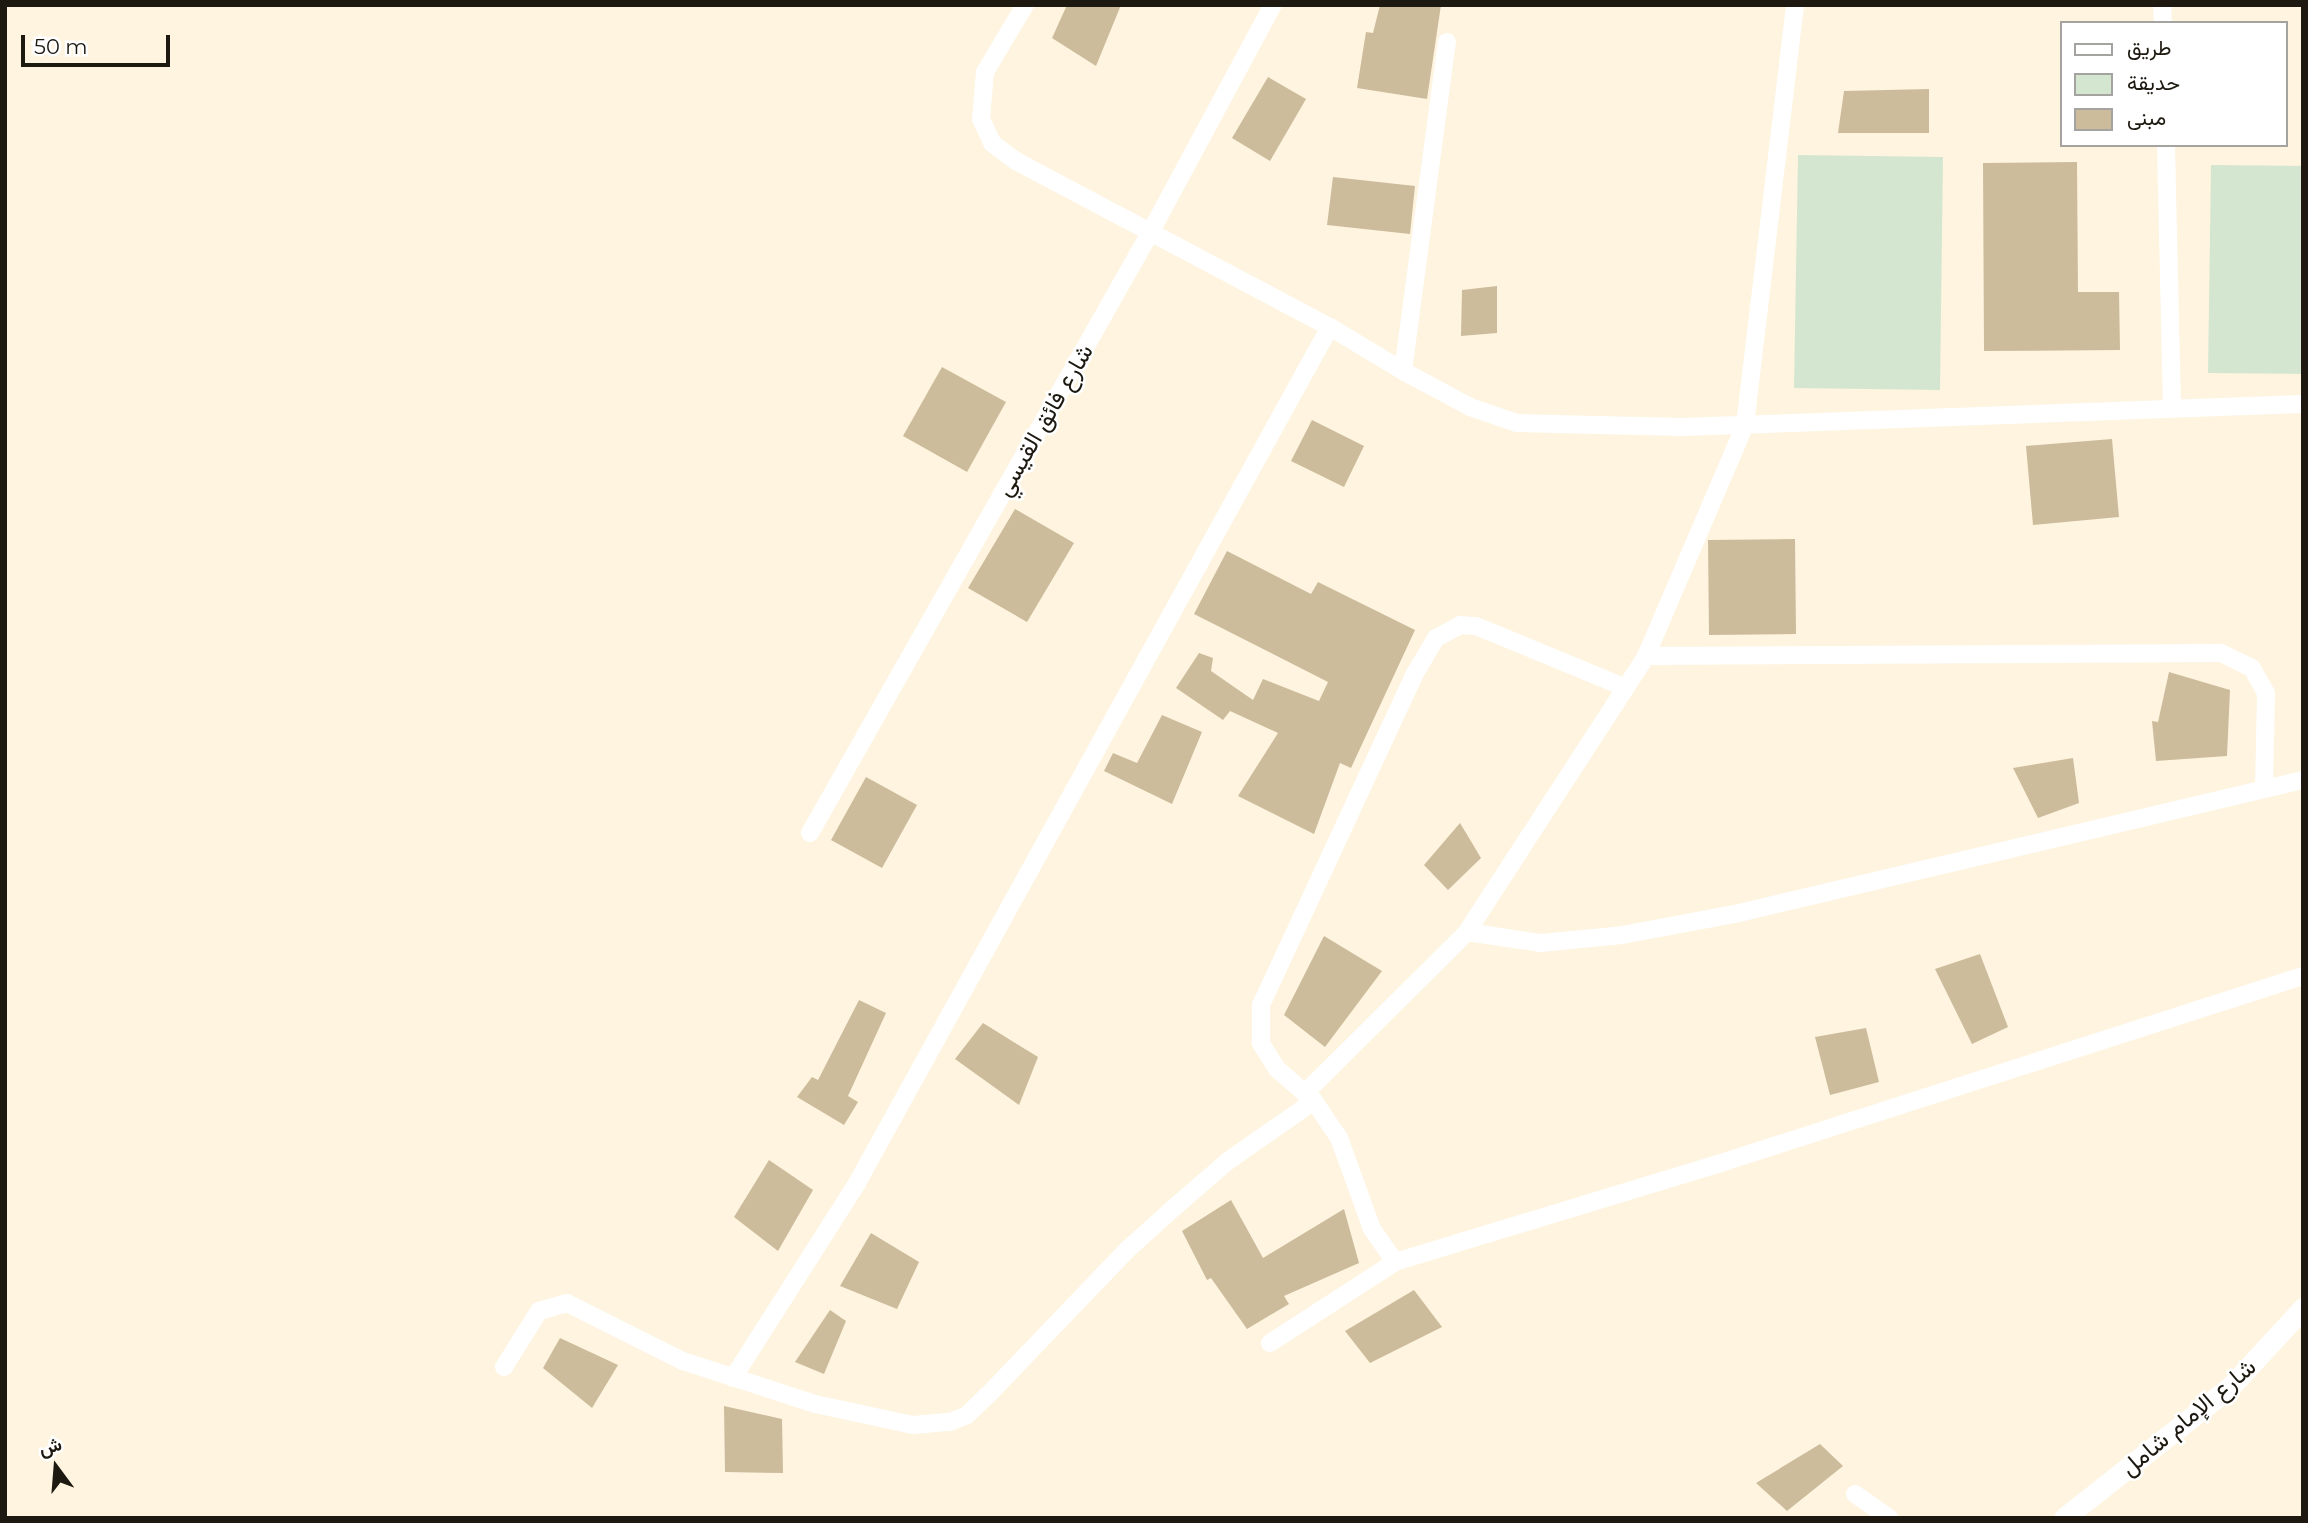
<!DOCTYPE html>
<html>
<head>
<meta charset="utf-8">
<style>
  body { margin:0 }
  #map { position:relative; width:2308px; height:1523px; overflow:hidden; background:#fef4df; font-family:Montserrat,Vazirmatn,sans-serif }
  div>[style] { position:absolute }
  .green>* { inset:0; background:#d4e6d0 }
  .building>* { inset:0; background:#ccbc9c }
  .minor>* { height:18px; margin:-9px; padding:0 9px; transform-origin:9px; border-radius:9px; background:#fff }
  .tertiary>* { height:21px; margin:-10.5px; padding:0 10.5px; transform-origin:10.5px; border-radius:10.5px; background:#fff }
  span { translate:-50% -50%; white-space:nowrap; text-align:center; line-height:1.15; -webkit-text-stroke:5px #fff; paint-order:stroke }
  .street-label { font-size:24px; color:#1d1910 }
  .frame { position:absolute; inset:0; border:7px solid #1d1910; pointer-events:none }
  .legend { position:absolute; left:2060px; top:21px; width:228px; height:126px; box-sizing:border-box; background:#fff; border:2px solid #a5a39f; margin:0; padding:9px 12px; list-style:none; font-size:21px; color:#1d1910 }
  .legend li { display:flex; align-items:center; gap:14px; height:35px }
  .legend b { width:35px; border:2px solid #a5a39f }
  .north { position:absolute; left:21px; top:1432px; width:70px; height:70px; -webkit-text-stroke:5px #fff; paint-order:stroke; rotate:344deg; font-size:19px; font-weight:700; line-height:28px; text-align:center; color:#1d1910 }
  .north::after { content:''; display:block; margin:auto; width:24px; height:32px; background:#1d1910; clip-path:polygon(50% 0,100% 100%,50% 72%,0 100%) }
  .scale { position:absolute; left:21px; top:35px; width:149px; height:32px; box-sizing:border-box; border:4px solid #1d1910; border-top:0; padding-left:9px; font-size:21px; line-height:24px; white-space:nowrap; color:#1d1910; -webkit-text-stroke:5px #fff; paint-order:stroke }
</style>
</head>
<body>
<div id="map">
  <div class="green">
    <div style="clip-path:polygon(1798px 155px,1943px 157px,1940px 390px,1794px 388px)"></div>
    <div style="clip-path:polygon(2211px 165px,2303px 166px,2303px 374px,2208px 373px)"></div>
  </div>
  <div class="building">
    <div style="clip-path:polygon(1067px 5px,1121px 5px,1096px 66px,1052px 38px)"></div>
    <div style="clip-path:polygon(1380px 5px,1441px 5px,1427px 99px,1357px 88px,1366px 32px,1373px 33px)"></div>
    <div style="clip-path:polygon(1268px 77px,1306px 99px,1270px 161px,1232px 138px)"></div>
    <div style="clip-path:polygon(1929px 89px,1929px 133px,1838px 133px,1844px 91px)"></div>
    <div style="clip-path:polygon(2077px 162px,2078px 292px,2119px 292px,2120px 350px,1984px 351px,1983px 163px)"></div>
    <div style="clip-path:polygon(1333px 177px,1415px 186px,1410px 234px,1327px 225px)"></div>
    <div style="clip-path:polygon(1497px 286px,1497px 333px,1461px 336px,1462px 290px)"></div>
    <div style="clip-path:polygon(942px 367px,1006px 402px,967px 472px,903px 436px)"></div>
    <div style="clip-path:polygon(1312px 420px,1364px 446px,1344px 487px,1291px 461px)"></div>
    <div style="clip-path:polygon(2112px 439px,2119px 517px,2033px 525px,2026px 446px)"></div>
    <div style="clip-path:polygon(1015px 509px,1074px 543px,1027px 622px,968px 588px)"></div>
    <div style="clip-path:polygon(1795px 539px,1796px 634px,1709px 635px,1708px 540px)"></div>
    <div style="clip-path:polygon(1227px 551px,1311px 594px,1318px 582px,1415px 630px,1351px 768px,1340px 763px,1314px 834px,1238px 796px,1278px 733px,1230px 711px,1223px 720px,1176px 688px,1199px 653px,1213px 658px,1211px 671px,1253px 700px,1263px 679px,1319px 701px,1328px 682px,1194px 614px)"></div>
    <div style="clip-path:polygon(2169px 672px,2230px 690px,2227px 756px,2156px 761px,2152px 721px,2158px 722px)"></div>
    <div style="clip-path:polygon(1162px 715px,1202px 732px,1172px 804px,1104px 771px,1113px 753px,1137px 763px)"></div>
    <div style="clip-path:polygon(2073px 758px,2079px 803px,2038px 818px,2013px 768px)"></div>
    <div style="clip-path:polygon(866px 777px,917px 805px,882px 868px,831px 840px)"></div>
    <div style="clip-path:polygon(1460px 823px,1481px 858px,1448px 890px,1424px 865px)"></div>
    <div style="clip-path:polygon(1324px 936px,1382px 971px,1325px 1047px,1284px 1015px)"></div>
    <div style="clip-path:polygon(1980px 954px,2008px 1027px,1972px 1044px,1935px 969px)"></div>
    <div style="clip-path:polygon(859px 1000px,886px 1013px,848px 1096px,858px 1102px,844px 1125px,797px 1097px,812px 1077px,818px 1080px)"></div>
    <div style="clip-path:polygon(983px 1023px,1038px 1057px,1019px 1105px,955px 1059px)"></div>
    <div style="clip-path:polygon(1866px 1028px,1879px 1082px,1830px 1095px,1815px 1037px)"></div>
    <div style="clip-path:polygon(769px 1160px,813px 1190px,778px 1251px,734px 1217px)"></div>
    <div style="clip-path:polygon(1231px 1200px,1263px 1258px,1344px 1209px,1359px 1263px,1284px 1296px,1289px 1304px,1247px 1329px,1211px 1278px,1207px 1280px,1182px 1231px)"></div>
    <div style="clip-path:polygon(871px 1233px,919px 1262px,897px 1309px,840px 1286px)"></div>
    <div style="clip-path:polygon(1414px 1290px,1442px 1327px,1370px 1363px,1345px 1331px)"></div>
    <div style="clip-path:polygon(830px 1310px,846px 1321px,824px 1374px,795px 1362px)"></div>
    <div style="clip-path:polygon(560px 1338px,618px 1365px,592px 1408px,543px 1368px)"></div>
    <div style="clip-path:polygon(724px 1406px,782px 1419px,783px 1473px,725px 1472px)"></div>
    <div style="clip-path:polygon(1820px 1444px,1843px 1466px,1787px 1511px,1756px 1483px)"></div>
  </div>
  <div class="minor">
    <div style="left:1025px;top:5px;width:78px;rotate:120.8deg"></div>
    <div style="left:985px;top:72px;width:47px;rotate:94.9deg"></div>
    <div style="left:981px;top:119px;width:26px;rotate:65deg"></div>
    <div style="left:992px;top:143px;width:30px;rotate:37deg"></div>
    <div style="left:1016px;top:161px;width:355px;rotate:27.9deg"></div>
    <div style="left:1330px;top:327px;width:85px;rotate:31.1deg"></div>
    <div style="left:1403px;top:371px;width:76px;rotate:28.2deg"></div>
    <div style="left:1470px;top:407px;width:50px;rotate:18.8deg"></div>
    <div style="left:1517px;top:423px;width:166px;rotate:1.4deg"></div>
    <div style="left:1683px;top:427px;width:620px;rotate:-2.12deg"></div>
    <div style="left:2162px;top:5px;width:18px;rotate:87deg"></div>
    <div style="left:2166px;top:145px;width:262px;rotate:88.7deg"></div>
    <div style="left:1403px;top:371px;width:332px;rotate:-82.4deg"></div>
    <div style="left:1646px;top:656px;width:575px;rotate:-0.3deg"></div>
    <div style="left:2221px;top:653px;width:34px;rotate:26deg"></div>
    <div style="left:2252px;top:668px;width:29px;rotate:61deg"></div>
    <div style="left:2266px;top:693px;width:96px;rotate:91.2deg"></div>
    <div style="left:810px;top:833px;width:690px;rotate:-60.46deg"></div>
    <div style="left:1150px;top:233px;width:259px;rotate:-61.7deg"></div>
    <div style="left:1467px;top:932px;width:75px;rotate:8.5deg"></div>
    <div style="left:1541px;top:943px;width:81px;rotate:-5.6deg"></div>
    <div style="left:1622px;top:935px;width:119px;rotate:-10.6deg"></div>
    <div style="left:1739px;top:913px;width:579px;rotate:-13.27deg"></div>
    <div style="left:1305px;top:1093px;width:228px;rotate:-44.8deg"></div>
    <div style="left:1467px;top:932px;width:329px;rotate:-57deg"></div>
    <div style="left:1646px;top:656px;width:251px;rotate:-66.8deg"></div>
    <div style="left:1745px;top:425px;width:423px;rotate:-83.2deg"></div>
    <div style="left:1395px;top:1262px;width:40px;rotate:-124.9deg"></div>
    <div style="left:1372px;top:1229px;width:97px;rotate:-109.9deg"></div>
    <div style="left:1339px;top:1138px;width:45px;rotate:-124deg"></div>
    <div style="left:1314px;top:1101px;width:49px;rotate:-139.1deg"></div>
    <div style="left:1277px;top:1069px;width:31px;rotate:-122deg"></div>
    <div style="left:1261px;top:1043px;width:38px;rotate:-90deg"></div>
    <div style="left:1261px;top:1005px;width:364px;rotate:-65.1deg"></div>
    <div style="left:1414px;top:675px;width:43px;rotate:-59.3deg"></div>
    <div style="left:1436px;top:638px;width:27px;rotate:-28deg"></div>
    <div style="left:1460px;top:625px;width:16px;rotate:4deg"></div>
    <div style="left:1476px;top:626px;width:160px;rotate:22.4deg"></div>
    <div style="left:1270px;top:1343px;width:149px;rotate:-32.9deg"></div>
    <div style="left:1395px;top:1262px;width:347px;rotate:-16.9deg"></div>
    <div style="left:1727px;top:1161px;width:605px;rotate:-17.81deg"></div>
    <div style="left:504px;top:1367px;width:66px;rotate:-58deg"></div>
    <div style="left:539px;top:1311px;width:29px;rotate:-16deg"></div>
    <div style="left:567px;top:1303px;width:130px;rotate:26.6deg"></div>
    <div style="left:683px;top:1361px;width:139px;rotate:18deg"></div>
    <div style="left:815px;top:1404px;width:100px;rotate:12.1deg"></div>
    <div style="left:913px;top:1425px;width:37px;rotate:-5deg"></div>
    <div style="left:950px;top:1422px;width:18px;rotate:-22deg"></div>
    <div style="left:967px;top:1415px;width:28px;rotate:-44deg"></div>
    <div style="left:987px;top:1396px;width:202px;rotate:-46.2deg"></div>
    <div style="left:1127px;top:1250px;width:67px;rotate:-42deg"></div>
    <div style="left:1177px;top:1205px;width:67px;rotate:-40.8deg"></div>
    <div style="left:1228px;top:1161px;width:105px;rotate:-34.9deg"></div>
    <div style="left:733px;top:1378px;width:231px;rotate:-57.5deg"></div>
    <div style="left:857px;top:1183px;width:978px;rotate:-61.08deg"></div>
    <div style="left:1855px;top:1494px;width:42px;rotate:35.2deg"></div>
  </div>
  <div class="tertiary">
    <div style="left:2064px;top:1518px;width:213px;rotate:-38.3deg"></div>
    <div style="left:2231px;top:1386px;width:106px;rotate:-47.3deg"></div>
  </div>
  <div class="street-label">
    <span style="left:1044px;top:420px;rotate:-60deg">شارع فائق القيسي</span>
    <span style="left:2188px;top:1417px;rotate:-40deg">شارع الإمام شامل</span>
  </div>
  <div class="frame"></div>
  <ul class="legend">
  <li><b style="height:9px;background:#fff"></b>طريق</li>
  <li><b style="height:19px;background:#d4e6d0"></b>حديقة</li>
  <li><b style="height:19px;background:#ccbc9c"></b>مبنى</li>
  </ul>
  <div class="north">ش</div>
  <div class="scale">50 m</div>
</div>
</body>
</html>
